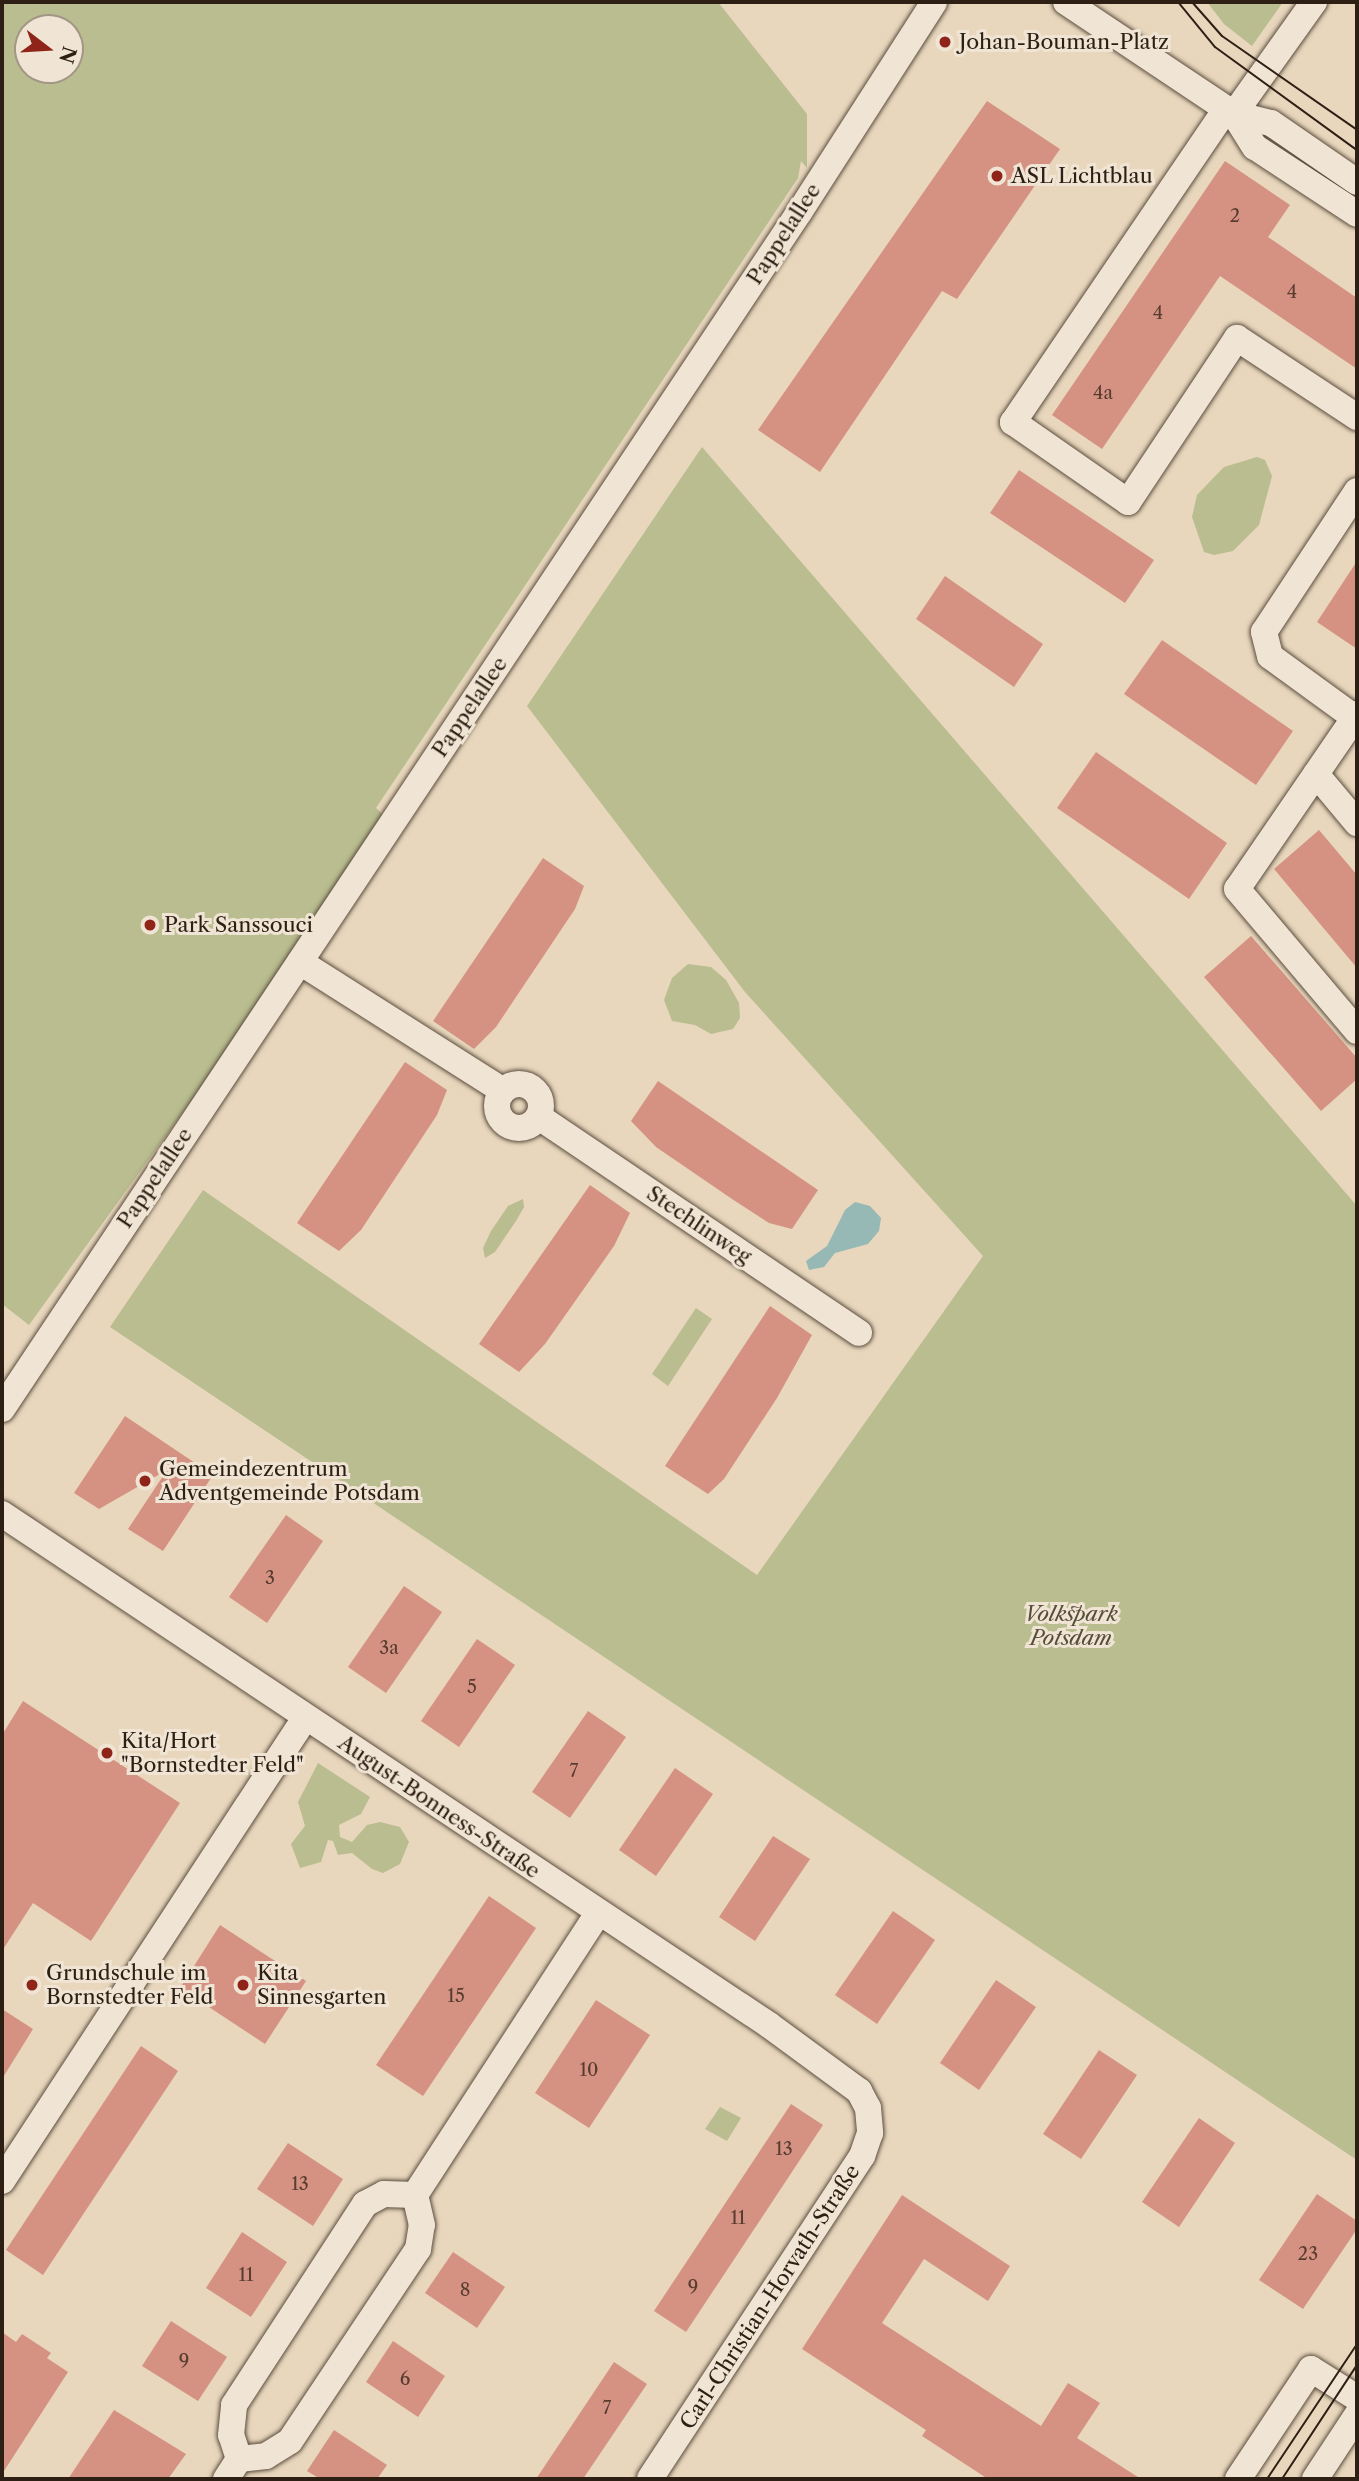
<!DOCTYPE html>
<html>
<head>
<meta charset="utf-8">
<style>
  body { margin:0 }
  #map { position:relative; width:1359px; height:2481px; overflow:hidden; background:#e8d7bd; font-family:"Libre Caslon Text",serif }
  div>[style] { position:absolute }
  .green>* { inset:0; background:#b9bd8f }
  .water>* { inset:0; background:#97b9b5 }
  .building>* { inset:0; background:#d59282 }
  .roads { filter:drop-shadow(0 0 2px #5c4d3e) drop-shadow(0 0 2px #5c4d3e) }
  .minor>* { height:26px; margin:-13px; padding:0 13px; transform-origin:13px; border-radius:13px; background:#f0e5d4 }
  .minor>.ring { margin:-13px; padding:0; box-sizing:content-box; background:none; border:26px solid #f0e5d4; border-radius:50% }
  .tram>* { height:2px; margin:-1px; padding:0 1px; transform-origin:1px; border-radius:1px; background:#2d1f14 }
  .dots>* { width:19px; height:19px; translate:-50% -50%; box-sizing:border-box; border:4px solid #f0e5d4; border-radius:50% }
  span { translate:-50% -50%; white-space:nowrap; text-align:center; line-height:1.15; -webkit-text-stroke:6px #f0e5d4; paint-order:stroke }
  .number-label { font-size:18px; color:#573c30 }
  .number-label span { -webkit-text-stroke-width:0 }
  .poi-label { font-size:21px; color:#2d1f14 }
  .left { translate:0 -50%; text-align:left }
  .street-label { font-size:21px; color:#2d1f14 }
  .park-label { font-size:21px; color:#574e39; font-style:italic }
  .frame { position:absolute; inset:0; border:4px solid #2d1f14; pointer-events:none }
  .north { position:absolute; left:14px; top:14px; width:70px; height:70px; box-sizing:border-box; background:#f0e5d4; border:2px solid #a29687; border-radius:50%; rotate:107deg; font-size:19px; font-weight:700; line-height:28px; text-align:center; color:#2d1f14 }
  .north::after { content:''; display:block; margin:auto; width:24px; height:32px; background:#8f2418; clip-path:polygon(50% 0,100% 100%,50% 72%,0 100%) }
</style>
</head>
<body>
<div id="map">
  <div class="green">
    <div style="clip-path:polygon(evenodd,2px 2px,718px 2px,807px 114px,807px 168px,801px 161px,798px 178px,376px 808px,392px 823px,29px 1325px,2px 1304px,2px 2px,28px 28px,70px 28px,70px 70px,28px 70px,28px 28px)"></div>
    <div style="clip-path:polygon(1207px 2px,1283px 2px,1252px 46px,1224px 24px)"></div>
    <div style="clip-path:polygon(702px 447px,1357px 1206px,1357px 2160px,110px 1327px,203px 1190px,757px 1575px,983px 1256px,745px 992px,527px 706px)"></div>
    <div style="clip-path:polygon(1257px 457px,1265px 460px,1272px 476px,1259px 525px,1233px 551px,1214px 555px,1204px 552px,1192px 517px,1197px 495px,1224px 467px)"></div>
    <div style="clip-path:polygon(688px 964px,711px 967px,726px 980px,739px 1003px,740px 1018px,733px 1029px,711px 1034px,695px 1025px,672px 1021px,664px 1000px,672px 978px)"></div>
    <div style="clip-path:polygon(523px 1199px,524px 1207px,516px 1221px,495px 1252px,485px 1258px,483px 1248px,491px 1231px,508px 1206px)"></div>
    <div style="clip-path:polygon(696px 1308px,712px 1319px,668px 1386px,652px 1374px)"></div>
    <div style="clip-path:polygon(318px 1763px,370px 1797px,361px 1814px,339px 1825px,340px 1837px,352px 1842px,367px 1825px,380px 1822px,400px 1827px,409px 1842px,400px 1864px,383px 1873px,372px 1869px,352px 1853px,338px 1855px,333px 1841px,328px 1840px,321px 1862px,300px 1868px,291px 1844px,305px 1826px,298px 1802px)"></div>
    <div style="clip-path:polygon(720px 2107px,741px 2118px,727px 2141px,705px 2129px)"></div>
  </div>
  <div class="water">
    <div style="clip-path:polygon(855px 1202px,870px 1206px,881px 1218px,879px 1231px,868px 1244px,835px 1253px,824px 1267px,809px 1270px,806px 1261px,827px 1246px,845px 1210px)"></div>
  </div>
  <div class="building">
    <div style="clip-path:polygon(987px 101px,1060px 149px,957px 299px,942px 291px,820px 472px,758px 430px)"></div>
    <div style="clip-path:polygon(1225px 161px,1290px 205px,1268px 237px,1357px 298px,1357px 369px,1220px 276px,1102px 449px,1052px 415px)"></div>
    <div style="clip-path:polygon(1019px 470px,1154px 560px,1125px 603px,990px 513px)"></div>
    <div style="clip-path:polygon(1357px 561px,1357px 649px,1317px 622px)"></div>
    <div style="clip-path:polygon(945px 576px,1043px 644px,1014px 687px,916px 619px)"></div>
    <div style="clip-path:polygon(1162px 640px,1293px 731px,1256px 785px,1124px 694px)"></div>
    <div style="clip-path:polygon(1096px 752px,1227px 843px,1189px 899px,1057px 808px)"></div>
    <div style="clip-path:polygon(1319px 830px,1357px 875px,1357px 968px,1274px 869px)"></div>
    <div style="clip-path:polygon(543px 858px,584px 886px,575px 909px,496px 1027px,474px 1049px,433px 1021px)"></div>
    <div style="clip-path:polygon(1251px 936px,1357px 1058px,1357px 1079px,1321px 1111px,1204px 977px)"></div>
    <div style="clip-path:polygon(405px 1062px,447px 1090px,437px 1115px,361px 1230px,339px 1251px,297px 1223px)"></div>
    <div style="clip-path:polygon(658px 1081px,818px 1190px,792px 1229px,769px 1223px,732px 1199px,656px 1147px,631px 1121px)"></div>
    <div style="clip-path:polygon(590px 1185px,630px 1213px,614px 1246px,545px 1344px,519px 1372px,479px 1344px)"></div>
    <div style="clip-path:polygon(770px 1306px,812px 1335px,777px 1398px,724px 1479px,708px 1494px,665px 1466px)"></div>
    <div style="clip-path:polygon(125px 1416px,213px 1475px,163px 1551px,128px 1529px,167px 1470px,99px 1509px,74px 1493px)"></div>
    <div style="clip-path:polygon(286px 1515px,323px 1541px,267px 1623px,229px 1597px)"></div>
    <div style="clip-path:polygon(404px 1586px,442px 1612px,386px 1693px,348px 1667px)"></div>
    <div style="clip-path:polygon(477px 1639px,515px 1665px,459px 1747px,421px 1721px)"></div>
    <div style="clip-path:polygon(23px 1701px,180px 1803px,91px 1941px,33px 1903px,2px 1951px,2px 1735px)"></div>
    <div style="clip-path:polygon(588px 1711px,626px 1737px,570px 1818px,532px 1792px)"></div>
    <div style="clip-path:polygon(675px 1768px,713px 1794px,656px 1876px,619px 1850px)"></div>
    <div style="clip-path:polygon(773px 1836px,810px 1859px,755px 1941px,719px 1917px)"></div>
    <div style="clip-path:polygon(489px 1896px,536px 1928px,423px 2096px,376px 2065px)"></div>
    <div style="clip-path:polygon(893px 1911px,935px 1940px,877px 2024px,835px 1995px)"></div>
    <div style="clip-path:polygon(220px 1925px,306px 1981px,265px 2044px,180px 1988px)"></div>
    <div style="clip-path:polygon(996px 1980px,1036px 2007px,979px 2090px,940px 2063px)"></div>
    <div style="clip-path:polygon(596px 2000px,650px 2035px,589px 2128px,535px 2093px)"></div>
    <div style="clip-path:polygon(2px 2009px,33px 2029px,2px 2079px)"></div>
    <div style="clip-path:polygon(141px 2046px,178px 2071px,43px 2275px,6px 2250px)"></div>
    <div style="clip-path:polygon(1099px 2050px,1137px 2075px,1081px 2159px,1043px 2134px)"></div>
    <div style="clip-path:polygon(791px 2104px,823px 2125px,686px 2332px,654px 2311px)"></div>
    <div style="clip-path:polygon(1199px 2118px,1235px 2143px,1179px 2227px,1142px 2202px)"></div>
    <div style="clip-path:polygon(288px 2143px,343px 2179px,313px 2226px,257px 2189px)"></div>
    <div style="clip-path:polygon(1317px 2194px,1357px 2221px,1357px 2229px,1303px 2309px,1259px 2280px)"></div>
    <div style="clip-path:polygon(902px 2195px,1010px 2266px,988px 2301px,924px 2259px,882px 2323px,1041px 2426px,1068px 2383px,1100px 2403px,1077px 2438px,1141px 2479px,988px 2479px,922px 2436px,926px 2430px,802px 2349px)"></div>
    <div style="clip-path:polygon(242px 2232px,287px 2262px,251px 2317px,206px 2288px)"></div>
    <div style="clip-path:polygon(453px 2252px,505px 2287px,477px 2328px,425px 2293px)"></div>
    <div style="clip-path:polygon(171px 2321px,227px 2357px,198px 2401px,142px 2366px)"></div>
    <div style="clip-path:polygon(2px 2332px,16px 2342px,22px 2334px,51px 2353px,47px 2358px,68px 2372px,2px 2474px)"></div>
    <div style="clip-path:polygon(393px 2341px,445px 2376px,418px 2417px,366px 2382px)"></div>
    <div style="clip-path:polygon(614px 2362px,647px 2384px,583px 2479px,536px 2479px)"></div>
    <div style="clip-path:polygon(114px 2410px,186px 2454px,168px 2479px,68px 2479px)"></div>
    <div style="clip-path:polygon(334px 2430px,387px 2465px,377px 2479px,320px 2479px,307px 2471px)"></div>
  </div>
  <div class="roads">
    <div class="minor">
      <div style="left:1066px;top:2px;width:202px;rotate:33.7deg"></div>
      <div style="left:1234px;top:114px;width:38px;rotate:14deg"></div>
      <div style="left:1271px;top:123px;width:104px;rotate:34.5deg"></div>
      <div style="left:1226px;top:109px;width:379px;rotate:124.2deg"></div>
      <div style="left:1013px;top:422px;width:140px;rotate:34.8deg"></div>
      <div style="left:1128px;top:502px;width:197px;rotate:-56.4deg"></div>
      <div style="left:1237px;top:338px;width:144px;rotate:33.4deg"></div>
      <div style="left:1234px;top:114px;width:39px;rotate:58deg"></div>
      <div style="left:1255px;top:147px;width:122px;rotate:33.3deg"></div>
      <div style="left:1234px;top:114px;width:138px;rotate:-54.5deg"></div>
      <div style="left:1357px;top:714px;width:212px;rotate:124.4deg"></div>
      <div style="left:1237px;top:889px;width:186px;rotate:49.8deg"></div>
      <div style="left:1355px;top:718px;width:105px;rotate:-143.9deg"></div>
      <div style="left:1270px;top:656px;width:25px;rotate:-104deg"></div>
      <div style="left:1264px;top:632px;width:169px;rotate:-56.6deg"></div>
      <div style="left:1316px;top:774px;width:64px;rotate:50.1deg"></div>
      <div style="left:300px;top:962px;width:239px;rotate:32.4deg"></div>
      <div class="ring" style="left:497px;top:1084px;width:18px;height:18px"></div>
      <div style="left:539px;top:1117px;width:386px;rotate:34deg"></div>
      <div style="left:2px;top:1409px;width:1439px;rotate:-56.33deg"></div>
      <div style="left:800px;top:211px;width:248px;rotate:-57.3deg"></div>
      <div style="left:2px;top:1514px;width:922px;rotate:33.67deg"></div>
      <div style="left:769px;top:2025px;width:112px;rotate:36.3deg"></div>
      <div style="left:859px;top:2091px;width:19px;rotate:62deg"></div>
      <div style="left:868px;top:2108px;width:25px;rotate:85deg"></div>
      <div style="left:870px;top:2133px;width:24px;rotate:109deg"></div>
      <div style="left:862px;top:2156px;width:386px;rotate:123.3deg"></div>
      <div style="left:2px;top:2181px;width:553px;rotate:-56.8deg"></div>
      <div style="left:239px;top:2459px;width:25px;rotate:-108deg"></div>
      <div style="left:231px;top:2435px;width:30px;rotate:-84deg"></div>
      <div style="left:234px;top:2405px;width:240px;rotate:-56.9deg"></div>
      <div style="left:365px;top:2204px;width:21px;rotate:-28deg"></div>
      <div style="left:384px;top:2194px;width:31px;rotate:2deg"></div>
      <div style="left:226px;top:2479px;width:24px;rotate:-57deg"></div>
      <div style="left:239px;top:2459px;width:27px;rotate:-6deg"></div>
      <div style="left:266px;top:2456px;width:28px;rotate:-32deg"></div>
      <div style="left:290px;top:2441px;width:231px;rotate:-56.3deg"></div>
      <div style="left:418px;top:2249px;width:24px;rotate:-81deg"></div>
      <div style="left:422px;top:2225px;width:31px;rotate:-103deg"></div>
      <div style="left:415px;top:2195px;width:336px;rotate:-57deg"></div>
      <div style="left:1238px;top:2479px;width:132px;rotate:-56.4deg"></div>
      <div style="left:1311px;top:2369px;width:54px;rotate:32.2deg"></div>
      <div style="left:1315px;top:2479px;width:77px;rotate:-56.7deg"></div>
    </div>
  </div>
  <div class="tram">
    <div style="left:1178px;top:2px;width:58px;rotate:50.6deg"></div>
    <div style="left:1215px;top:47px;width:175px;rotate:36deg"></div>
    <div style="left:1192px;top:2px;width:45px;rotate:48.6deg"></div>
    <div style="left:1222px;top:36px;width:165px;rotate:34.8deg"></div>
    <div style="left:1267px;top:2479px;width:162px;rotate:-56.3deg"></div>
    <div style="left:1282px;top:2479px;width:136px;rotate:-56.7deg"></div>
  </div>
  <div class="dots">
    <div style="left:945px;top:42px;background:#8f2418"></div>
    <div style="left:997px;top:176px;background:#8f2418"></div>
    <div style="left:150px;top:925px;background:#8f2418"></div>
    <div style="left:145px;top:1481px;background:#8f2418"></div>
    <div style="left:107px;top:1753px;background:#8f2418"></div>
    <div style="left:32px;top:1985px;background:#8f2418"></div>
    <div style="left:243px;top:1985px;background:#8f2418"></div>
  </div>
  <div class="number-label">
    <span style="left:1235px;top:216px">2</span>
    <span style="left:1292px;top:292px">4</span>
    <span style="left:1158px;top:313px">4</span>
    <span style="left:1103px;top:393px">4a</span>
    <span style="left:270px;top:1578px">3</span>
    <span style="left:389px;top:1648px">3a</span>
    <span style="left:472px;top:1687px">5</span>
    <span style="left:574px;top:1771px">7</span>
    <span style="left:456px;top:1996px">15</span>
    <span style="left:589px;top:2070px">10</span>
    <span style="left:784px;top:2149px">13</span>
    <span style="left:300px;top:2184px">13</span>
    <span style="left:738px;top:2218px">11</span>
    <span style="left:1308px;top:2254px">23</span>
    <span style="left:246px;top:2275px">11</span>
    <span style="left:693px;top:2287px">9</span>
    <span style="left:465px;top:2290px">8</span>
    <span style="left:184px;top:2361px">9</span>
    <span style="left:405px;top:2379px">6</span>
    <span style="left:607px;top:2408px">7</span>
  </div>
  <div class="poi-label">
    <span class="left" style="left:959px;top:42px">Johan-Bouman-Platz</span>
    <span class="left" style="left:1011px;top:176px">ASL Lichtblau</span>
    <span class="left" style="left:164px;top:925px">Park Sanssouci</span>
    <span class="left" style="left:159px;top:1481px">Gemeindezentrum<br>Adventgemeinde Potsdam</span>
    <span class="left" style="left:121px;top:1753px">Kita/Hort<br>"Bornstedter Feld"</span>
    <span class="left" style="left:46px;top:1985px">Grundschule im<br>Bornstedter Feld</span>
    <span class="left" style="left:257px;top:1985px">Kita<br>Sinnesgarten</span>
  </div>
  <div class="street-label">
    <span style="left:784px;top:234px;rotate:-57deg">Pappelallee</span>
    <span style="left:470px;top:707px;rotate:-56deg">Pappelallee</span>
    <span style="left:155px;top:1178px;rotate:-56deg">Pappelallee</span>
    <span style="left:699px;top:1225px;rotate:34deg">Stechlinweg</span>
    <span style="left:439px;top:1807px;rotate:34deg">August-Bonness-Straße</span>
    <span style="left:770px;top:2297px;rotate:-57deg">Carl-Christian-Horvath-Straße</span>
  </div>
  <div class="park-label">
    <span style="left:1071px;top:1626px">Volkspark<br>Potsdam</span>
  </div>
  <div class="frame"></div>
  <div class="north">N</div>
</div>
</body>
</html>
